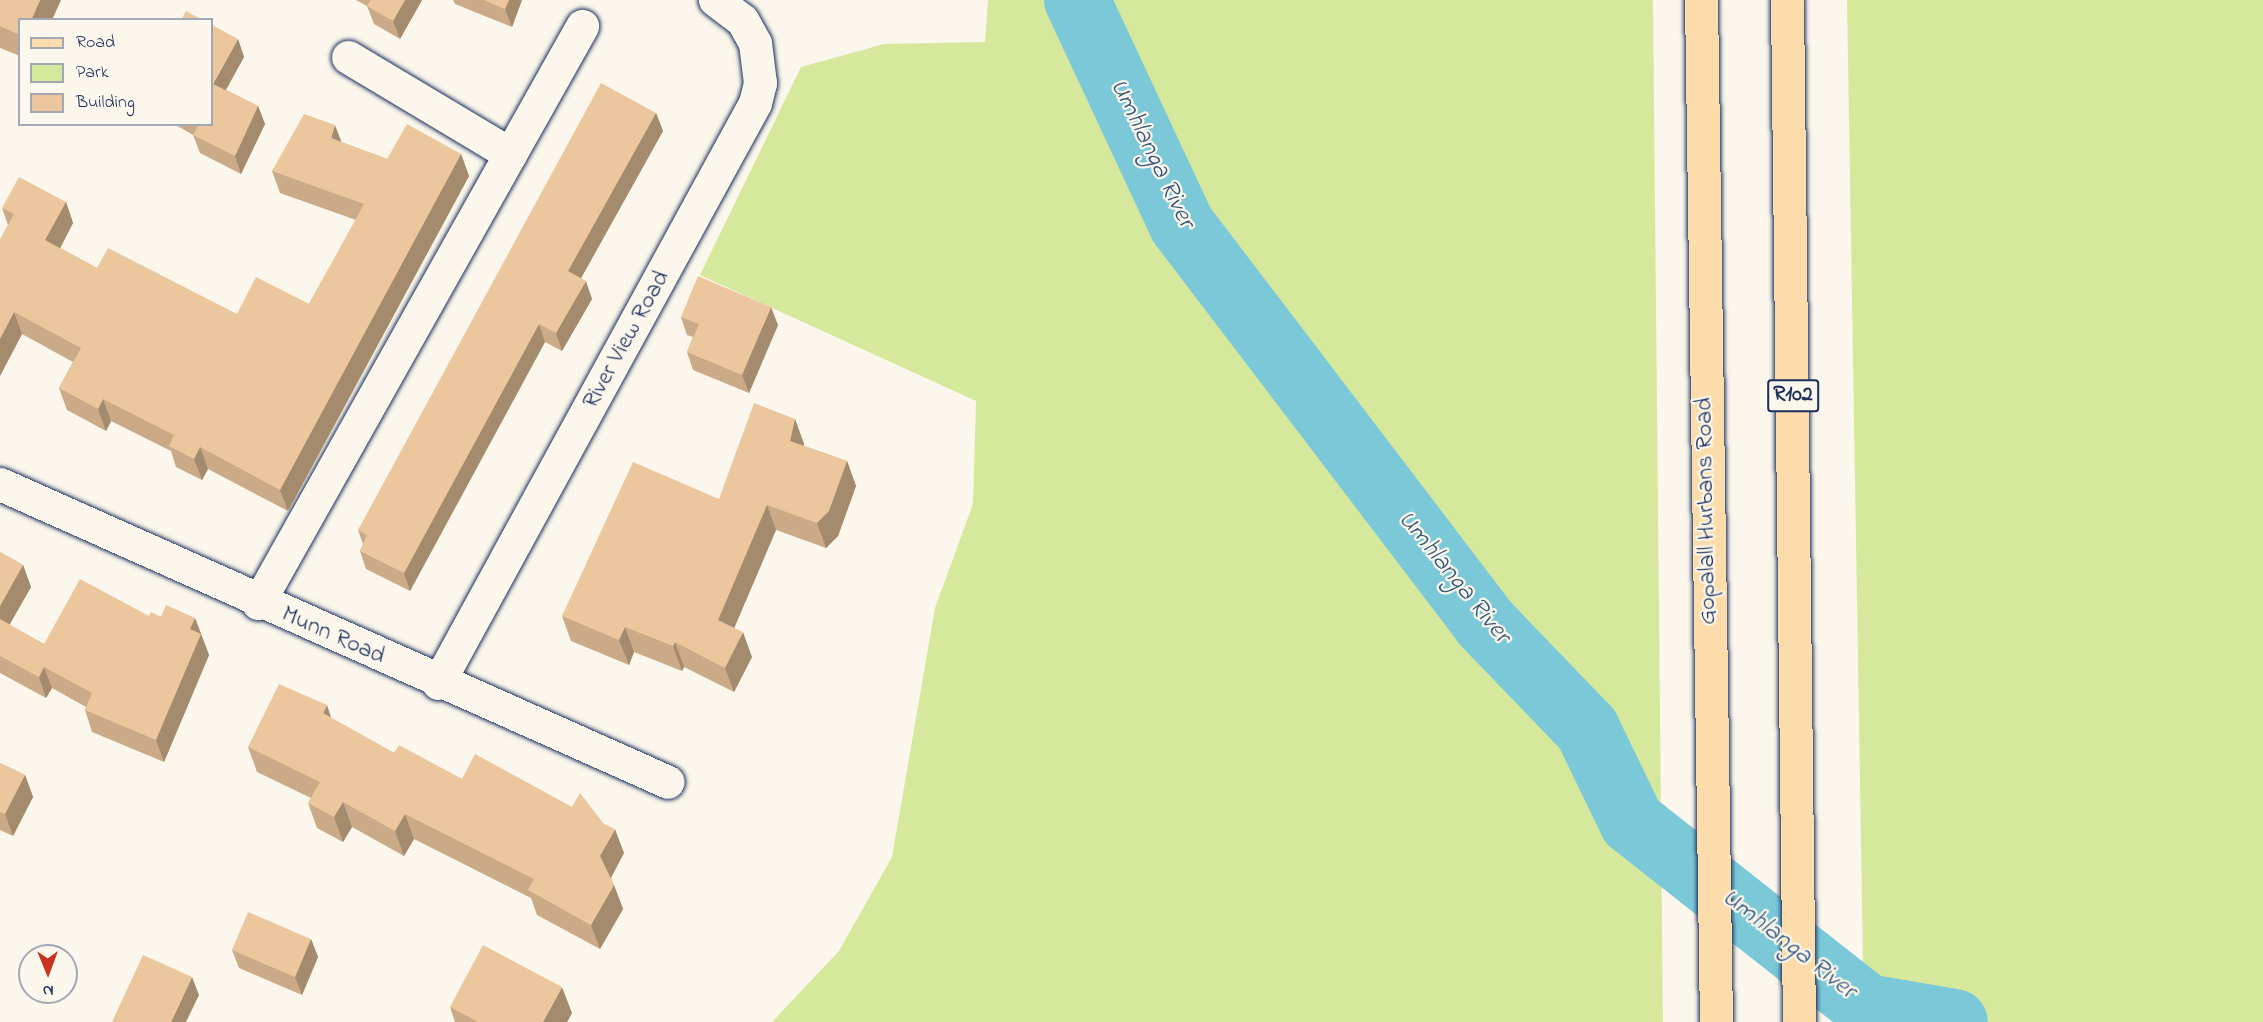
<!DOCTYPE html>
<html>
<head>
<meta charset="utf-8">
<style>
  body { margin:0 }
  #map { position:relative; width:2263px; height:1022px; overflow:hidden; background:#fbf7ec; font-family:"Indie Flower",sans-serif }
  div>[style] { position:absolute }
  .green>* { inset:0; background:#d6e89c }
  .river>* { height:66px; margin:-33px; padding:0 33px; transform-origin:33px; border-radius:33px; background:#7bc9d8 }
  .roads { filter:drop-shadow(0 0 2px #1b2f5e) drop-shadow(0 0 2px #1b2f5e) }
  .minor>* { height:33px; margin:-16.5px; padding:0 16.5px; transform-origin:16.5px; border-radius:16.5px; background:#fbf7ec }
  .primary>* { height:33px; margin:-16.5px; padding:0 16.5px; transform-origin:16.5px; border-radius:16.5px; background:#fddcac }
  .wall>* { inset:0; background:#cbab87 }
  .shaded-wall>* { inset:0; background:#a58b6e }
  .building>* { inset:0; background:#ecc79d }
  span { translate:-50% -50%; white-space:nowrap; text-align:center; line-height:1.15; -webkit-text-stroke:4.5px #fbf7ec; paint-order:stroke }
  .shield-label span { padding:2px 4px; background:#fbf7ec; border:2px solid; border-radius:4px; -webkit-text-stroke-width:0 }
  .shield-label { font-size:22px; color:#1b2f5e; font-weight:700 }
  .street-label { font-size:24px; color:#1b2f5e }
  .water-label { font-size:26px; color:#33567c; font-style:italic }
  .legend { position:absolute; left:18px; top:18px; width:195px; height:108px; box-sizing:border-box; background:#fbf7ec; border:2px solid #a1a7b3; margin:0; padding:8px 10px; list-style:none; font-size:18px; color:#1b2f5e }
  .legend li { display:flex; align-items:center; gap:12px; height:30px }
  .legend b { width:30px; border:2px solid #a1a7b3 }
  .north { position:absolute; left:18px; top:944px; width:60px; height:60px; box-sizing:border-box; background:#fbf7ec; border:2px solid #a1a7b3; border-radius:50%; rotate:179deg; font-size:16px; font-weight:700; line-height:24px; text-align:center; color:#1b2f5e }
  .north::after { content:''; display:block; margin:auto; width:21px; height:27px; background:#c8321e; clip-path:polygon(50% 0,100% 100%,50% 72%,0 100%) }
</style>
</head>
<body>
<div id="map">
  <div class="green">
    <div style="clip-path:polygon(988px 0,1653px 0,1663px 1022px,772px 1022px,839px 951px,892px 857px,935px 608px,973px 504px,976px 401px,700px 275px,801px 67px,884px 44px,985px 42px)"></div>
    <div style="clip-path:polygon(1847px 0,2263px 0,2263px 1022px,1864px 1022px)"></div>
  </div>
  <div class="river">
    <div style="left:1077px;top:0;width:248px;rotate:65deg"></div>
    <div style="left:1182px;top:225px;width:499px;rotate:52.7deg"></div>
    <div style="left:1484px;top:622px;width:149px;rotate:46.1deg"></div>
    <div style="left:1587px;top:729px;width:103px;rotate:64.2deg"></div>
    <div style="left:1632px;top:822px;width:299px;rotate:38.2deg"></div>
    <div style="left:1867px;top:1007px;width:89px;rotate:9.7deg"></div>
  </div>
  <div class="roads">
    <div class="minor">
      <div style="left:348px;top:57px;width:189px;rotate:30.9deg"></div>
      <div style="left:0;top:484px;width:731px;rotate:24.04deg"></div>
      <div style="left:258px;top:603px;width:662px;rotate:-60.68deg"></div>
      <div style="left:438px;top:683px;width:661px;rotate:-61.34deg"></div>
      <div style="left:755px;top:103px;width:21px;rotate:-76deg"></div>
      <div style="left:760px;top:83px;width:40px;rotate:-97.1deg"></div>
      <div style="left:755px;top:43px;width:26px;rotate:-119deg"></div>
      <div style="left:742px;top:20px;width:34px;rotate:-143deg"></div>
    </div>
    <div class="primary">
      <div style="left:1701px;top:0;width:1022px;rotate:89.16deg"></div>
      <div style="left:1787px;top:0;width:1022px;rotate:89.33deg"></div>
    </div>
  </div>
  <div class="wall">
    <div style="clip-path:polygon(0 0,20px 20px,20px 56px,0 48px)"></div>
    <div style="clip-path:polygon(356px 0,422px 0,400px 39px,374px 24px,367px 6px)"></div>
    <div style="clip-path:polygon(453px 0,522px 0,512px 27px,455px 4px)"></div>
    <div style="clip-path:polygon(238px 39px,244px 57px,226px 90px,258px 106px,265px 124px,241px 174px,200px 153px,193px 135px,174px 124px,212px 124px)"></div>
    <div style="clip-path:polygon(656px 113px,663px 131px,581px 278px,592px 299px,562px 351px,545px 342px,410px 591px,366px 569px,360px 551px,363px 544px,358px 530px)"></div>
    <div style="clip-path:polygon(341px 142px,387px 159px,461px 154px,469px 176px,288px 511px,208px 469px,202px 480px,176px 467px,171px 451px,111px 421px,106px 431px,67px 410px,59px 388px,73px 362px,22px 334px,0 376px,0 240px,8px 225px,2px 208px,66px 202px,73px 223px,60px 248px,97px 268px,237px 314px,309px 304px,356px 220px,280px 193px,272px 171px)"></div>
    <div style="clip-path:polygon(681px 317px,778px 325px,749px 393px,693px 370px,687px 352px,693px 337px,687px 335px)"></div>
    <div style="clip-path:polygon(795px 419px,804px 444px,804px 446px,847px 461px,856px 486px,838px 536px,826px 548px,776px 530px,734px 628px,752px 657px,734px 692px,684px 667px,682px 671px,634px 652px,629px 665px,571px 641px,562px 616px,719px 499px)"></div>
    <div style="clip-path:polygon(0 552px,23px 565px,31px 587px,9px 625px,44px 644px,149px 616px,195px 618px,209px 655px,164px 762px,92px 732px,85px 710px,86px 707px,52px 688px,46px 698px,0 673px)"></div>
    <div style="clip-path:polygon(331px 718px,394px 753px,462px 779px,624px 853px,611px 878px,623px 909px,600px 949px,537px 915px,531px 898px,414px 839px,404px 856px,352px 827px,343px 842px,317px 828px,308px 803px,311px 798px,257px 772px,248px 747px)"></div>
    <div style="clip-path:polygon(0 763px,25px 775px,33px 797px,13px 836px,0 830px)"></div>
    <div style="clip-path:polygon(311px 939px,318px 957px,302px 995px,239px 968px,232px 950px)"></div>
    <div style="clip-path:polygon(450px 1007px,572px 1013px,567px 1022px,455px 1022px)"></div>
  </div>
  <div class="shaded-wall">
    <div style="clip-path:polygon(40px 0,61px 0,52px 20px,31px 20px)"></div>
    <div style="clip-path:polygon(405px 0,422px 0,400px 39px,393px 21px)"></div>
    <div style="clip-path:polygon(509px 0,522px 0,512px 27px,505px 9px)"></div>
    <div style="clip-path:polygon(238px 39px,244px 57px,219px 102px,213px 84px)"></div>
    <div style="clip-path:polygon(258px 106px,265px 124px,241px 174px,235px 156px)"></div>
    <div style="clip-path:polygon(656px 113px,663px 131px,575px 289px,568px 271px)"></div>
    <div style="clip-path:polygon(335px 125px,343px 146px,331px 138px)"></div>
    <div style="clip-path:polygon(461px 154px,469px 176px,288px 511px,280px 490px)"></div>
    <div style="clip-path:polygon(66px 202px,73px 223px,53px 262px,45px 240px)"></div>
    <div style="clip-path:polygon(586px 281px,592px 299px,562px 351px,556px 333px)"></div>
    <div style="clip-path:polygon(771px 307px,778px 325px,749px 393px,742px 375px)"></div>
    <div style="clip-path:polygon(14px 312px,22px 334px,0 376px,0 339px)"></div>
    <div style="clip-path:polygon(539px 324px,545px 342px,410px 591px,404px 573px)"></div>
    <div style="clip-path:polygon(103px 399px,111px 421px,106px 431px,98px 409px)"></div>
    <div style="clip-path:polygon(795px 419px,804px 444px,799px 466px,790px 441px)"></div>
    <div style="clip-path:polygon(200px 447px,208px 469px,202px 480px,194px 459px)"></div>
    <div style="clip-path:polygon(847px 461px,856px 486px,838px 536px,826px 548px,817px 523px)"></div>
    <div style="clip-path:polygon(767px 505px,776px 530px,727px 645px,718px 620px)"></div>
    <div style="clip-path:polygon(23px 565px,31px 587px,2px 638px,0 632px,0 606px)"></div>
    <div style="clip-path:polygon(195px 618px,209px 655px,164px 762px,156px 740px,190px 629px)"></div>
    <div style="clip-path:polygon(625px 627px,634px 652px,629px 665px,619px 640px)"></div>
    <div style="clip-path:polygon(743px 632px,752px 657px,734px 692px,725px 668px)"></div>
    <div style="clip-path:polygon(675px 642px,684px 667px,682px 671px,673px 646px)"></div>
    <div style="clip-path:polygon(44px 667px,52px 688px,46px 698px,39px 677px)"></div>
    <div style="clip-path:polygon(327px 705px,335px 730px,323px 713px)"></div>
    <div style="clip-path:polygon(25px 775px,33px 797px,13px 836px,5px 814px)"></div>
    <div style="clip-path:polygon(343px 802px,352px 827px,343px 842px,334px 817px)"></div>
    <div style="clip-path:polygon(405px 814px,414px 839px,404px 856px,395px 831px)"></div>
    <div style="clip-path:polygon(615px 829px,624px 853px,609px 881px,600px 856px)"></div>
    <div style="clip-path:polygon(614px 885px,623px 909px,600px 949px,591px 925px)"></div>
    <div style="clip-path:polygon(311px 939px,318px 957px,302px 995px,295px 977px)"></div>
    <div style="clip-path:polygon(192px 977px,199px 995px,186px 1022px,171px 1022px)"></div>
    <div style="clip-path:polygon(562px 987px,572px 1013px,567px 1022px,543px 1022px)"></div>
  </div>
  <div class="building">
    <div style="clip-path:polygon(0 0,40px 0,31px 20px,20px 20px,20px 35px,0 26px)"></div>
    <div style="clip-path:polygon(371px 0,405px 0,393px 21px,367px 6px)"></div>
    <div style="clip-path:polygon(484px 0,509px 0,505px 9px)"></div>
    <div style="clip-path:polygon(186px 11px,202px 20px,181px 20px)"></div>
    <div style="clip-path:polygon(212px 25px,238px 39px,213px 84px,258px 106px,235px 156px,193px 135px,199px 124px,212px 124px)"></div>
    <div style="clip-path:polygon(601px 83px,656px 113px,568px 271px,586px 281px,556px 333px,539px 324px,404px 573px,360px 551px,367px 535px,358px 530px)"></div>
    <div style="clip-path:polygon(304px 114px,335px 125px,331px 138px,387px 159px,407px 124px,461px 154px,280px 490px,200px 447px,194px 459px,169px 446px,174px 435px,103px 399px,98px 409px,59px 388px,81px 348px,14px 312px,0 339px,0 240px,14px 214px,2px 208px,19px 177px,66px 202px,45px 240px,97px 268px,108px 248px,237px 314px,256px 277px,309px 304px,364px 204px,272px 171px)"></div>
    <div style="clip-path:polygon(698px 276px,771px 307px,742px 375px,687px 352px,699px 324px,681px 317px)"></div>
    <div style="clip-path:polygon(754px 403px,795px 419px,790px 441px,847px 461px,829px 511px,817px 523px,767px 505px,718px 620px,743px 632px,725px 668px,675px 642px,673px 646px,625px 627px,619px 640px,562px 616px,633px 462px,719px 499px)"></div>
    <div style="clip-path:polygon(0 552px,23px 565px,0 606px)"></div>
    <div style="clip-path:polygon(80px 579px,149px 616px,151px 612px,161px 617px,166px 605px,195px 618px,190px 629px,201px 634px,156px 740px,85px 710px,92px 693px,44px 667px,39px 677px,0 656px,0 619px,44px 644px)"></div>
    <div style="clip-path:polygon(279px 684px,327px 705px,323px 713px,394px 753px,399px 745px,462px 779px,475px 754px,572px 807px,580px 793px,604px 824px,615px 829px,600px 856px,614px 885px,591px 925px,528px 890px,534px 879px,405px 814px,395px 831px,343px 802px,334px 817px,308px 803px,320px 782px,248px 747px)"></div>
    <div style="clip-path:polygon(0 763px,25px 775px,5px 814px,0 812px)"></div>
    <div style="clip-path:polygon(248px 912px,311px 939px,295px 977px,232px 950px)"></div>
    <div style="clip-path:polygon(483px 945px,562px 987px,543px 1022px,478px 1022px,450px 1007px)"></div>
    <div style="clip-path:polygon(143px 955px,192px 977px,171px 1022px,112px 1022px)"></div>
  </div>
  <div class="shield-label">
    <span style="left:1793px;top:396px">R102</span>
  </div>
  <div class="street-label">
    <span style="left:627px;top:340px;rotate:-61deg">River View Road</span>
    <span style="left:1707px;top:511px;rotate:-91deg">Gopalall Hurbans Road</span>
    <span style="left:333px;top:636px;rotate:24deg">Munn Road</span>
  </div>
  <div class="water-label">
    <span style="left:1151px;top:154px;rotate:64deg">Umhlanga River</span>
    <span style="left:1453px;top:578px;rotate:51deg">Umhlanga River</span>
    <span style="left:1788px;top:945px;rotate:38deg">Umhlanga River</span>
  </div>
  <ul class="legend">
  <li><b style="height:8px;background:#fddcac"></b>Road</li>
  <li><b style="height:16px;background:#d6e89c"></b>Park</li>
  <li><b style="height:16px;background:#ecc79d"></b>Building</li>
  </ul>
  <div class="north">N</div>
</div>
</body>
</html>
